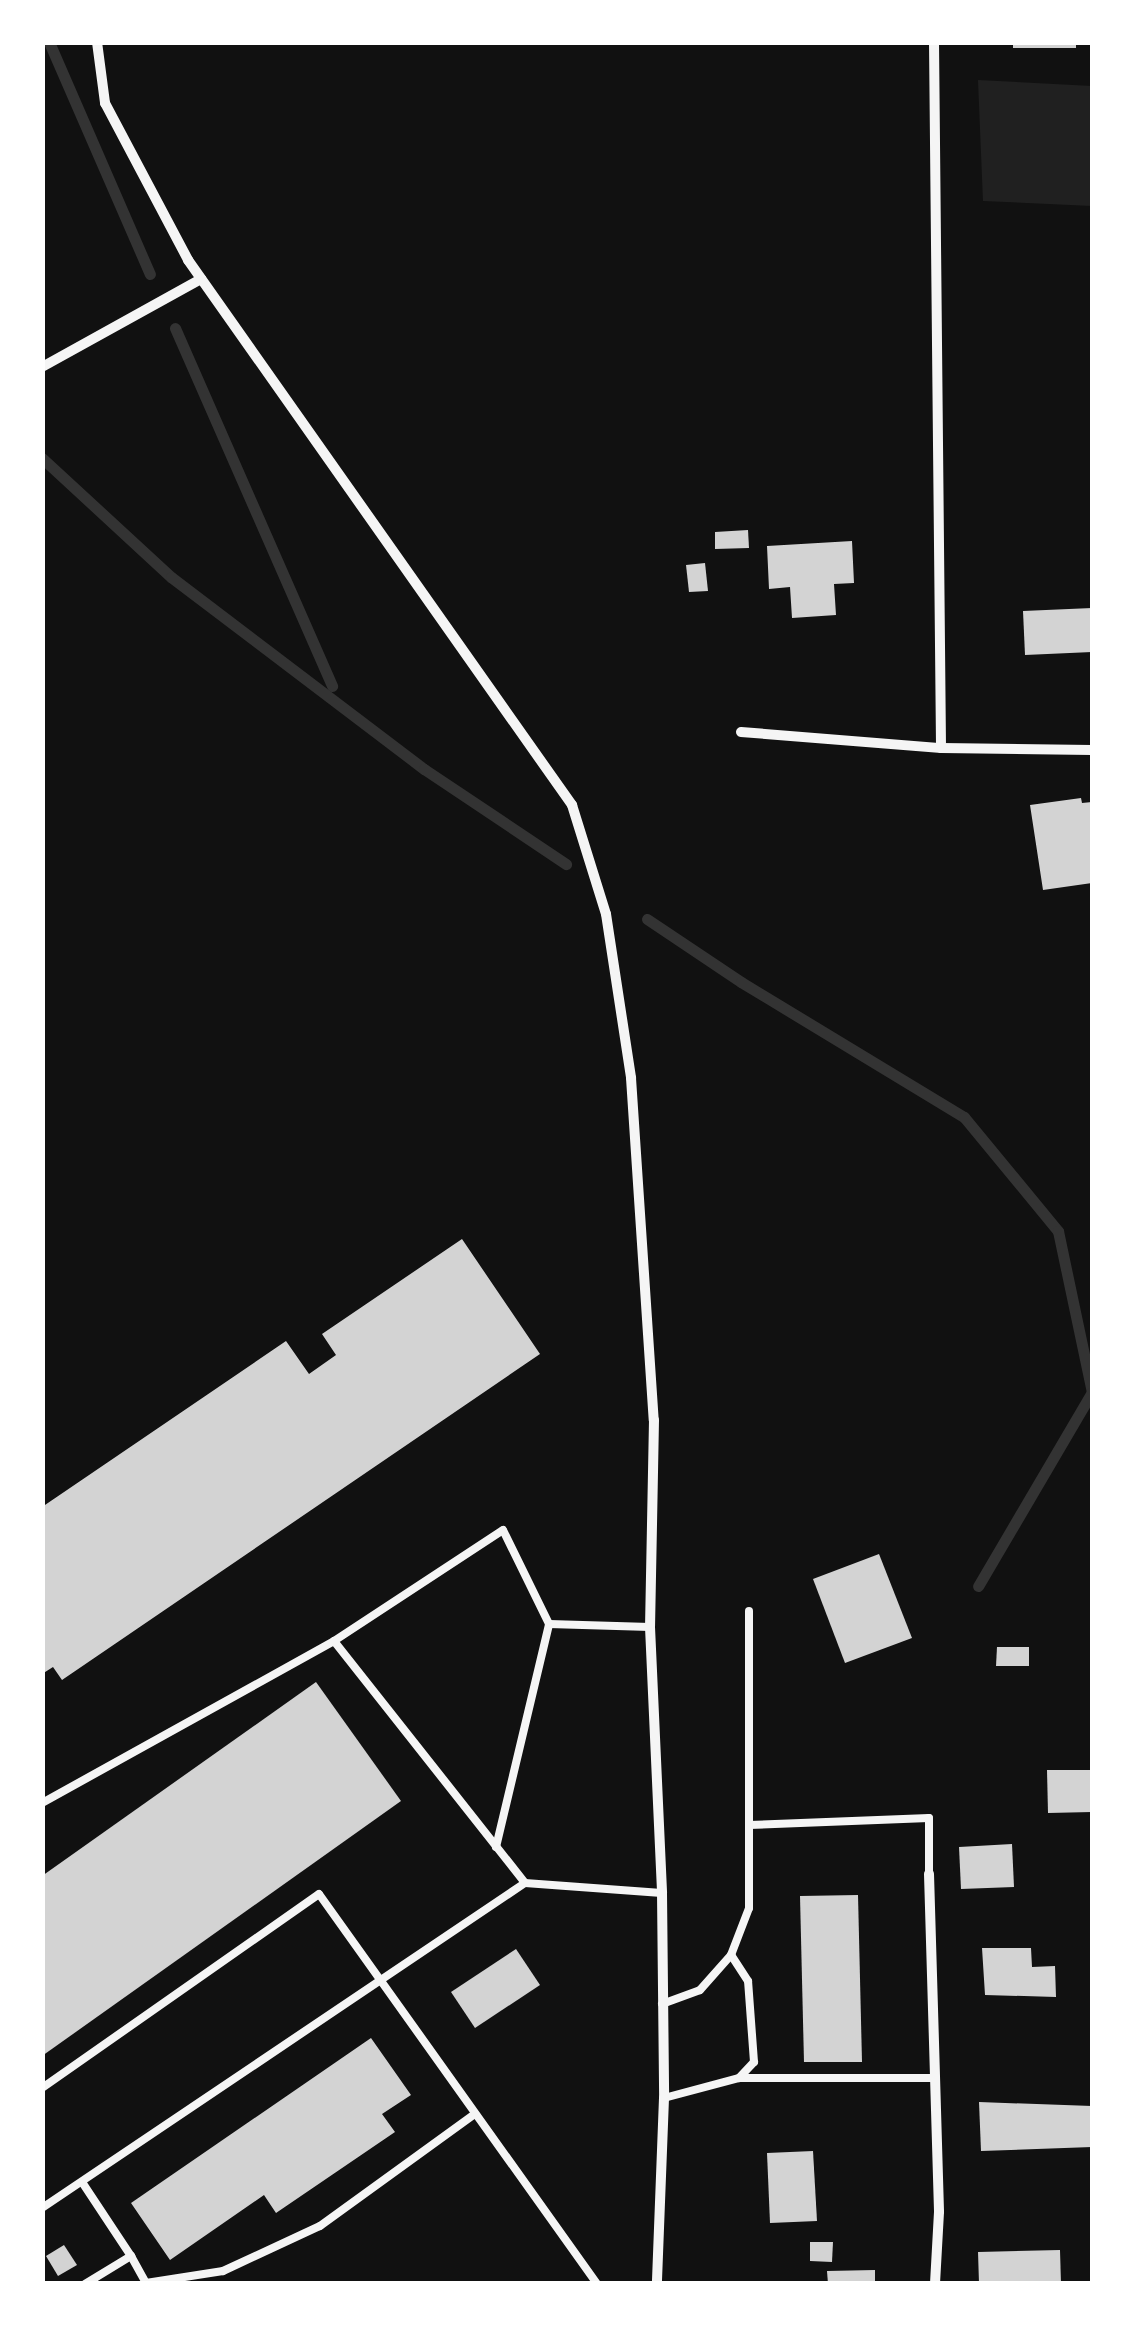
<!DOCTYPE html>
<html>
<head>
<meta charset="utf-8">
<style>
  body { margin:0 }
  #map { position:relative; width:1135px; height:2326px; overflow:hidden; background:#111; font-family:"Source Serif 4",serif }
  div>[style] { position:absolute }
  .green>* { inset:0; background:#202020 }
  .stream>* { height:11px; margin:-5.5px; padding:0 5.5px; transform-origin:5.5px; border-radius:5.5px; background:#333 }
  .building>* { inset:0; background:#d3d3d3 }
  .service>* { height:8px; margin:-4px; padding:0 4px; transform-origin:4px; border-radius:4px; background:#f5f5f5 }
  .minor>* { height:10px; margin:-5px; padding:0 5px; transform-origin:5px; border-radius:5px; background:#f5f5f5 }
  span { translate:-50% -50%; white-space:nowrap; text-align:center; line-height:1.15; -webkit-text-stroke:9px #fff; paint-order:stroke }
  .frame { position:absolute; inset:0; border:45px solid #fff; pointer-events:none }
</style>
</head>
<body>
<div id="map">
  <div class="green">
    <div style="clip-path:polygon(978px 80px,1092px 86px,1092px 206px,983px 201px)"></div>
  </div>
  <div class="stream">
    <div style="left:49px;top:42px;width:253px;rotate:66.5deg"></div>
    <div style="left:175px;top:328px;width:391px;rotate:66.3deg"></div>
    <div style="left:42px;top:458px;width:176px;rotate:42.7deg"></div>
    <div style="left:171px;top:577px;width:318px;rotate:37.2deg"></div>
    <div style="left:424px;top:769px;width:171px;rotate:33.8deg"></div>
    <div style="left:647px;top:919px;width:113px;rotate:33.8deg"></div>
    <div style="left:741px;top:982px;width:261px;rotate:31.2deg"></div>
    <div style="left:964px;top:1117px;width:148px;rotate:50.5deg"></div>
    <div style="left:1058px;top:1231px;width:165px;rotate:78.1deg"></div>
    <div style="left:1092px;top:1392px;width:225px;rotate:120.4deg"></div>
  </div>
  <div class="building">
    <div style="clip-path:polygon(1013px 42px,1076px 42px,1076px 48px,1013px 48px)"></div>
    <div style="clip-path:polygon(748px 530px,749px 548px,715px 549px,715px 532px)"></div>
    <div style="clip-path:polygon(852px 541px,854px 583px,834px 584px,836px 615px,792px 618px,790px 587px,769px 589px,767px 546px)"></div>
    <div style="clip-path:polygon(705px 563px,708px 591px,689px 592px,686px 565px)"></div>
    <div style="clip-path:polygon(1092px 608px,1092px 652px,1025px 655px,1023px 611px)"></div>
    <div style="clip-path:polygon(1081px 798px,1082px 803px,1092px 802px,1092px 883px,1043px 890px,1030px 805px)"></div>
    <div style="clip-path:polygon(462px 1239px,540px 1354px,62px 1680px,53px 1667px,42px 1674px,42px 1507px,286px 1341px,309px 1374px,336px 1355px,322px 1334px)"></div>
    <div style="clip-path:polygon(879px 1554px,912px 1638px,845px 1663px,813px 1579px)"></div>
    <div style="clip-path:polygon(997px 1647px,1029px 1647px,1029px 1666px,996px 1666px)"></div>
    <div style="clip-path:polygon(316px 1682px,401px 1801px,42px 2056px,42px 1876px)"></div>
    <div style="clip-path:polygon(1047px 1770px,1092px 1770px,1092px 1812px,1048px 1813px)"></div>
    <div style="clip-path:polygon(1012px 1844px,1014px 1887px,961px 1889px,959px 1847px)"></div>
    <div style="clip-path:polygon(858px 1895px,862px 2062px,804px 2062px,800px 1896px)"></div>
    <div style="clip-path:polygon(982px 1948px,1031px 1948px,1032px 1967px,1055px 1966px,1056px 1997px,985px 1995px)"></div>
    <div style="clip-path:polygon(516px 1949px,540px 1985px,475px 2028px,451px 1992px)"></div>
    <div style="clip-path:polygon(371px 2038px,411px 2095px,382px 2114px,395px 2132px,276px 2213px,264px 2195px,170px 2260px,131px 2203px)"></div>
    <div style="clip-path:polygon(979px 2102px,1092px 2106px,1092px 2147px,981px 2151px)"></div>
    <div style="clip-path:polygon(813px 2151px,817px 2221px,770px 2223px,767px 2153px)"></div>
    <div style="clip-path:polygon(810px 2242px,833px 2242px,832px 2262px,810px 2261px)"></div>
    <div style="clip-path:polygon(64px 2245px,77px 2265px,58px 2276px,46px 2256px)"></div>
    <div style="clip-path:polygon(1060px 2250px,1061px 2284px,979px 2284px,978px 2252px)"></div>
    <div style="clip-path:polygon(875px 2270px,875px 2284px,828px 2284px,827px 2271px)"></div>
  </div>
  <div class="service">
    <div style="left:334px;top:1641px;width:308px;rotate:51.7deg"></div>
    <div style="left:42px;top:1803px;width:334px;rotate:-29deg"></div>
    <div style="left:334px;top:1641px;width:202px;rotate:-33.3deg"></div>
    <div style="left:503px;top:1530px;width:105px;rotate:63.9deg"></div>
    <div style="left:749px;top:1825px;width:180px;rotate:-2.2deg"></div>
    <div style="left:929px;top:1818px;width:56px;rotate:90deg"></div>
    <div style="left:496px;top:1847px;width:229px;rotate:-76.6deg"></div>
    <div style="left:549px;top:1624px;width:101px;rotate:1.7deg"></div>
    <div style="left:662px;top:2004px;width:40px;rotate:-20.2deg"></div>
    <div style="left:700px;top:1990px;width:47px;rotate:-48.5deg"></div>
    <div style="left:731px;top:1955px;width:50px;rotate:-69deg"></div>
    <div style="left:749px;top:1908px;width:297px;rotate:-90deg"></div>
    <div style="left:740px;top:2078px;width:195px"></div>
    <div style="left:42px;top:2088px;width:338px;rotate:-35deg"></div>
    <div style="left:319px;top:1894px;width:479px;rotate:54.5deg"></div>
    <div style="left:664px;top:2098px;width:78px;rotate:-14.9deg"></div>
    <div style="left:739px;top:2078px;width:22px;rotate:-47deg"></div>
    <div style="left:754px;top:2062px;width:81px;rotate:-94.2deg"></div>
    <div style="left:748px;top:1981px;width:31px;rotate:-123deg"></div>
    <div style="left:82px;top:2182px;width:89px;rotate:56.5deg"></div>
    <div style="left:42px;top:2208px;width:582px;rotate:-33.94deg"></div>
    <div style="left:525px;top:1883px;width:137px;rotate:4.2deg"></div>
    <div style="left:85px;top:2284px;width:54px;rotate:-31.3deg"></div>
    <div style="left:131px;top:2256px;width:31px;rotate:61deg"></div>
    <div style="left:146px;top:2283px;width:78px;rotate:-8.9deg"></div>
    <div style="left:223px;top:2271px;width:107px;rotate:-24.9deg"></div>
    <div style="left:320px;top:2226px;width:191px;rotate:-35.9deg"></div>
  </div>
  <div class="minor">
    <div style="left:97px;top:42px;width:62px;rotate:82.5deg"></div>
    <div style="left:105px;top:103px;width:178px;rotate:62.1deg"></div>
    <div style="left:188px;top:260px;width:667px;rotate:54.83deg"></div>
    <div style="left:572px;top:805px;width:114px;rotate:72.7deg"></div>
    <div style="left:606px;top:914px;width:166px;rotate:81.3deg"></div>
    <div style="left:631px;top:1078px;width:343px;rotate:86.2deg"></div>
    <div style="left:654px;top:1420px;width:207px;rotate:91.1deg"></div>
    <div style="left:650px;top:1627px;width:266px;rotate:87.4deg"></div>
    <div style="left:662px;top:1893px;width:205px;rotate:89.4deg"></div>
    <div style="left:664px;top:2098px;width:186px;rotate:92.2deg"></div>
    <div style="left:934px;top:42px;width:706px;rotate:89.43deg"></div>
    <div style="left:42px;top:367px;width:182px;rotate:-29deg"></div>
    <div style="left:741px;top:732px;width:201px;rotate:4.6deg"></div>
    <div style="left:941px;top:748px;width:151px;rotate:0.8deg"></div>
    <div style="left:929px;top:1874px;width:338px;rotate:88.3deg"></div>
    <div style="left:939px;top:2212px;width:72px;rotate:93.2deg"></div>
  </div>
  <div class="frame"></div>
</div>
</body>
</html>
